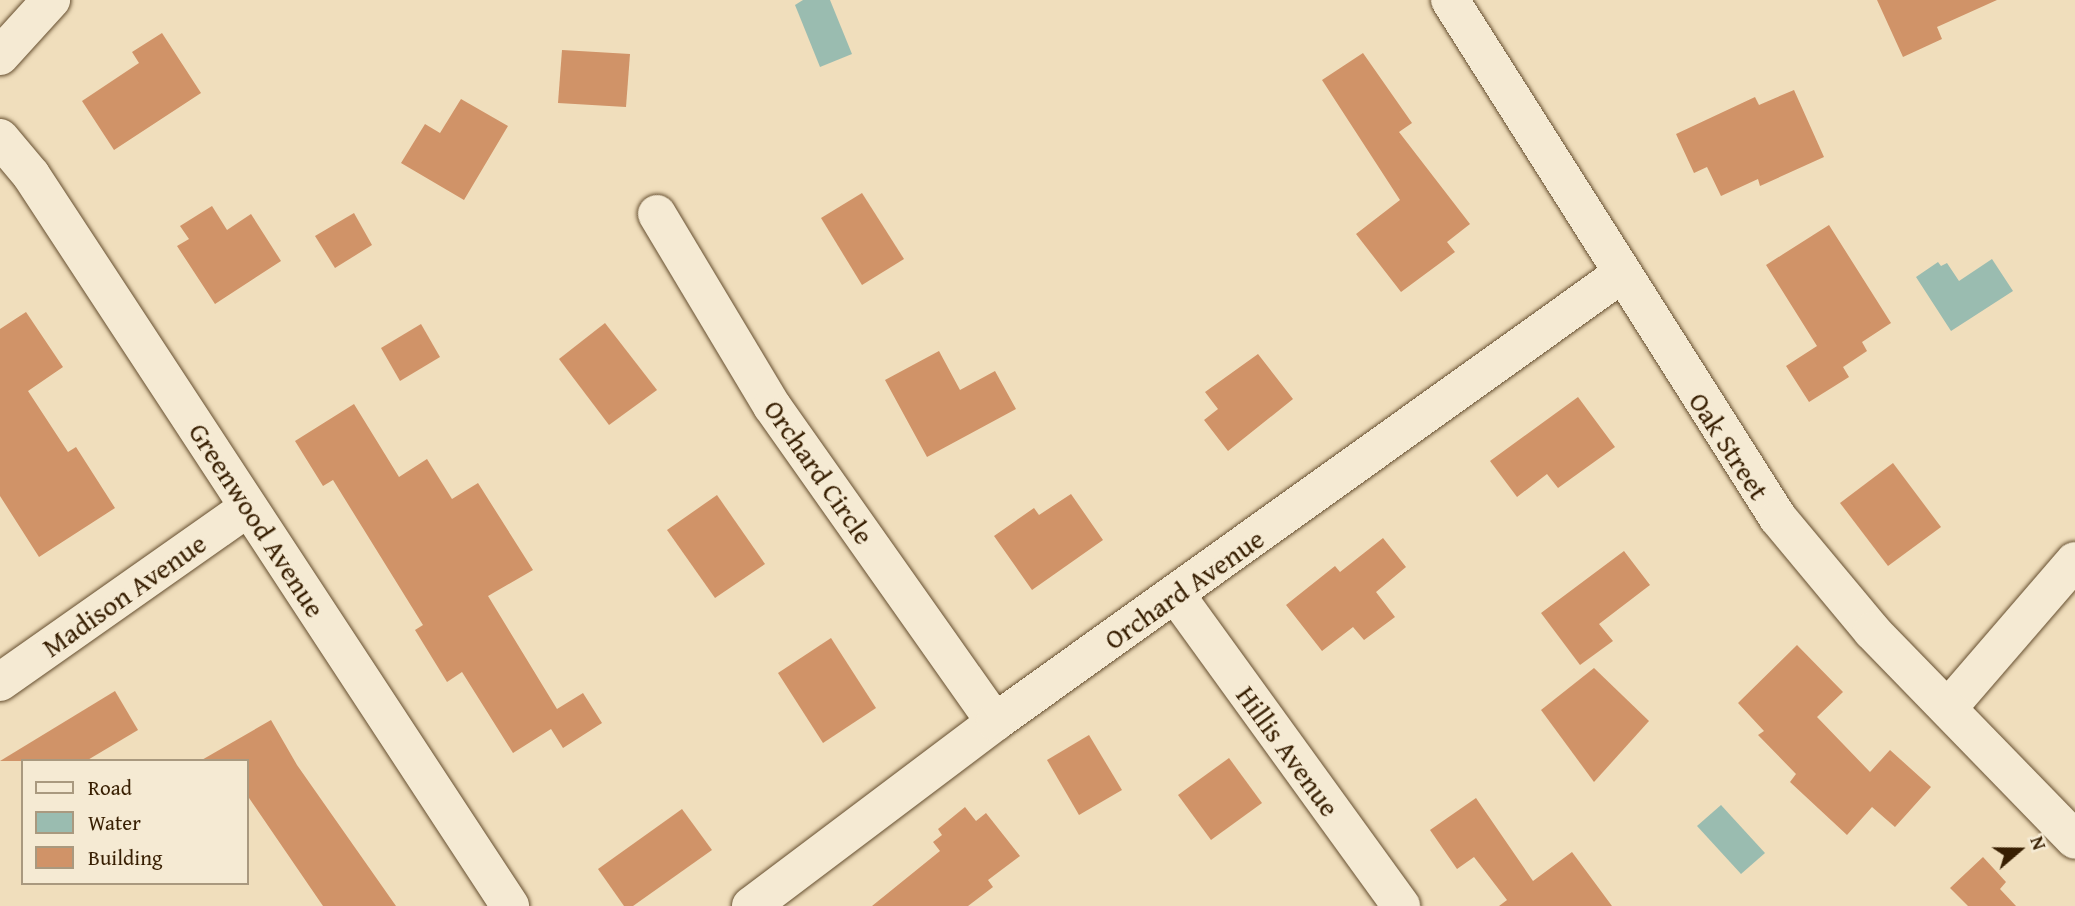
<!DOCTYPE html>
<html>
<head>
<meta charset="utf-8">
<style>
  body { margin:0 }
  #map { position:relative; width:2075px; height:906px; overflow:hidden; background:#f0debc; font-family:"Gentium Book Plus",serif }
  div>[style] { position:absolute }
  .water>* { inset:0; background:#9abcb0 }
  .building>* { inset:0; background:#d09368 }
  .roads { filter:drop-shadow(0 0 2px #664f30) drop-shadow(0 0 2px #664f30) }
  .street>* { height:38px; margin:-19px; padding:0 19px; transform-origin:19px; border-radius:19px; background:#f5ead3 }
  .secondary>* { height:38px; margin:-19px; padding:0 19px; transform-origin:19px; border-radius:19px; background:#f5ead3 }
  span { translate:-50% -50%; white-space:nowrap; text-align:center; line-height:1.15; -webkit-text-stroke:7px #f5ead3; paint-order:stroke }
  .street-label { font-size:28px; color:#381f02 }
  .legend { position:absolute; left:21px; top:759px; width:228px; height:126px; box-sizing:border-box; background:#f5ead3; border:2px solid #a9997f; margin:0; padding:9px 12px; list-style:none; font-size:21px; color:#381f02 }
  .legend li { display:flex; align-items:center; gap:14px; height:35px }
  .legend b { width:35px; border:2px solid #a9997f }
  .north { position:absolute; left:1984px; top:815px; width:70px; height:70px; -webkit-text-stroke:5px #f5ead3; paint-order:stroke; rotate:70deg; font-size:19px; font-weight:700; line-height:28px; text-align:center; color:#381f02 }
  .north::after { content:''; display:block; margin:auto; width:24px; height:32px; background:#381f02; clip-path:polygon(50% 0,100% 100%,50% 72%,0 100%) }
</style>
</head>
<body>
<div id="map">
  <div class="water">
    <div style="clip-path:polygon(803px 0,830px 0,852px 54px,820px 67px,795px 5px)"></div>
    <div style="clip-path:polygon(1992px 259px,2013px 291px,1951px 331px,1916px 277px,1938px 262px,1941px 266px,1947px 263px,1959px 281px)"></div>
    <div style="clip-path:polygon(1721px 805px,1765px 853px,1741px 874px,1697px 826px)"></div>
  </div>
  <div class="building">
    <div style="clip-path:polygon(1877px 0,1997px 0,1937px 27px,1942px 39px,1903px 57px)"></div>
    <div style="clip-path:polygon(162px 33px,201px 93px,114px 150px,82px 101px,139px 63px,132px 52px)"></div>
    <div style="clip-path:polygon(562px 50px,630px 54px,626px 107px,558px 103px)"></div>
    <div style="clip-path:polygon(1363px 53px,1412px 123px,1399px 132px,1470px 224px,1447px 242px,1455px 252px,1401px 292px,1356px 234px,1400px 200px,1322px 80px)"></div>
    <div style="clip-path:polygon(1794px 90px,1824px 157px,1760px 186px,1758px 179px,1721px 196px,1707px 167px,1694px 173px,1676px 134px,1755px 97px,1759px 105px)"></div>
    <div style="clip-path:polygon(461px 99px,508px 126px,464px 200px,401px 163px,425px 124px,440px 133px)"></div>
    <div style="clip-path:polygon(862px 193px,904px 259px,862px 285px,821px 218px)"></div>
    <div style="clip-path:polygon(212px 206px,227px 230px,251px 214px,281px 261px,215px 304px,177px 246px,189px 239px,180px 226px)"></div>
    <div style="clip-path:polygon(354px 213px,372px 245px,335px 268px,315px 236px)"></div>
    <div style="clip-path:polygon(1829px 225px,1891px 323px,1862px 342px,1867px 351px,1843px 367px,1849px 377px,1809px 402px,1786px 366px,1817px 346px,1766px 265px)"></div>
    <div style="clip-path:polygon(26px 312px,63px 367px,28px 391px,68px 452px,76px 447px,115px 508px,39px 557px,0 496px,0 329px)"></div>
    <div style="clip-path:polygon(605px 323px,657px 390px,609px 425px,559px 359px)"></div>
    <div style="clip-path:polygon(421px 324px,440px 357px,400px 381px,381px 348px)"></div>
    <div style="clip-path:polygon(939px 351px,960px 390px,995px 371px,1016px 409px,927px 457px,885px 380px)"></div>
    <div style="clip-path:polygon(1258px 354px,1293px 399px,1228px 451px,1204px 420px,1218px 409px,1205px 392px)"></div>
    <div style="clip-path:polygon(1578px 397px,1615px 447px,1558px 488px,1547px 474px,1517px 497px,1490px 461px)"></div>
    <div style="clip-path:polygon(354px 404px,399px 477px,427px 459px,452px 499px,478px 483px,533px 570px,488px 596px,557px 709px,583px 693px,602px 723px,563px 748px,551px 729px,513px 753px,462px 672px,447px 682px,415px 630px,423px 625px,333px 480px,323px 486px,295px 441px)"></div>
    <div style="clip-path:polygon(1893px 463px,1941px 527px,1888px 566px,1840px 503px)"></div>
    <div style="clip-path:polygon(1071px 494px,1103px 540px,1032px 590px,994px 536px,1034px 508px,1039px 515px)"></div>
    <div style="clip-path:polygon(717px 495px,765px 564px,715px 598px,667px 530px)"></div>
    <div style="clip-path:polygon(1383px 538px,1406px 567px,1376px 592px,1395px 617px,1364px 640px,1353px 627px,1322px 651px,1286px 605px,1335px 566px,1340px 572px)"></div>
    <div style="clip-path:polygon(1624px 551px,1650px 585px,1599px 624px,1613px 641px,1580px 665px,1541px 613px)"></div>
    <div style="clip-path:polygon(831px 638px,876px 708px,823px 743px,778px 673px)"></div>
    <div style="clip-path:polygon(1797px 645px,1843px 692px,1817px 717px,1870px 772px,1890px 750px,1931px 787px,1895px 827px,1872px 807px,1847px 835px,1790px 782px,1796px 774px,1758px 735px,1764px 731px,1738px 703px)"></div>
    <div style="clip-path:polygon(1594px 668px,1649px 721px,1594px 782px,1541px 710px)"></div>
    <div style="clip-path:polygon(115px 691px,138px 730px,86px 761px,0 761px)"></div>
    <div style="clip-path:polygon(271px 720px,297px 765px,396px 906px,323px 906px,247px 795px,247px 761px,200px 761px)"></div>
    <div style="clip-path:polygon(1089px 735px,1122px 790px,1079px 815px,1047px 760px)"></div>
    <div style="clip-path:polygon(1229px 758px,1262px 803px,1211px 840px,1178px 795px)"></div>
    <div style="clip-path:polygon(1476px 798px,1533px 881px,1572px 852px,1612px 906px,1499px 906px,1507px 900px,1474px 857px,1457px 869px,1430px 830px)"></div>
    <div style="clip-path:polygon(965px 807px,976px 821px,986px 813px,1020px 856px,988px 880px,993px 887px,968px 906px,872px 906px,940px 851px,933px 842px,942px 835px,938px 829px)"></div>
    <div style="clip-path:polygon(682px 809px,712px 850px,633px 906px,624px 906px,598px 869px)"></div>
    <div style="clip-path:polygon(1983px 857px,2006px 882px,2000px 889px,2016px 906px,1968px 906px,1950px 888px)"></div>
  </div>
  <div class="roads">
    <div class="street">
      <div style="left:0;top:56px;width:76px;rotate:-47.7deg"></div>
      <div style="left:0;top:138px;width:48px;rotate:50deg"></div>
      <div style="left:31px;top:175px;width:874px;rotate:56.76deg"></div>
      <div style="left:657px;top:214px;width:224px;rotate:59.1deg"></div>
      <div style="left:772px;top:406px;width:387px;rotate:54.8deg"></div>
      <div style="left:1176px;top:595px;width:384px;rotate:54.1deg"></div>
      <div style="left:0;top:682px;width:303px;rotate:-35.1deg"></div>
      <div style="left:1948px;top:708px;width:194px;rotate:-49.2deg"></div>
      <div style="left:751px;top:906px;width:306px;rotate:-37deg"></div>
      <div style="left:995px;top:722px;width:768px;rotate:-35.57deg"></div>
    </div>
    <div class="secondary">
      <div style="left:1450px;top:0;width:613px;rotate:57.66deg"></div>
      <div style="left:1778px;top:518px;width:147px;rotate:50.2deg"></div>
      <div style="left:1872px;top:631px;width:291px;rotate:45.8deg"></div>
    </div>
  </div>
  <div class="street-label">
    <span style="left:1729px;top:446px;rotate:57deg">Oak Street</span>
    <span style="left:819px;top:472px;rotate:55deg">Orchard Circle</span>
    <span style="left:257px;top:520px;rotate:57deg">Greenwood Avenue</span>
    <span style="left:1184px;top:589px;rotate:-35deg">Orchard Avenue</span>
    <span style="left:124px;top:595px;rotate:-35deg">Madison Avenue</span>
    <span style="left:1288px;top:751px;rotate:54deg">Hillis Avenue</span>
  </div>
  <ul class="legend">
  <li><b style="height:9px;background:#f5ead3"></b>Road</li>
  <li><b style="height:19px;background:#9abcb0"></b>Water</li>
  <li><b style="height:19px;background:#d09368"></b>Building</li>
  </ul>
  <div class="north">N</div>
</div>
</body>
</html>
